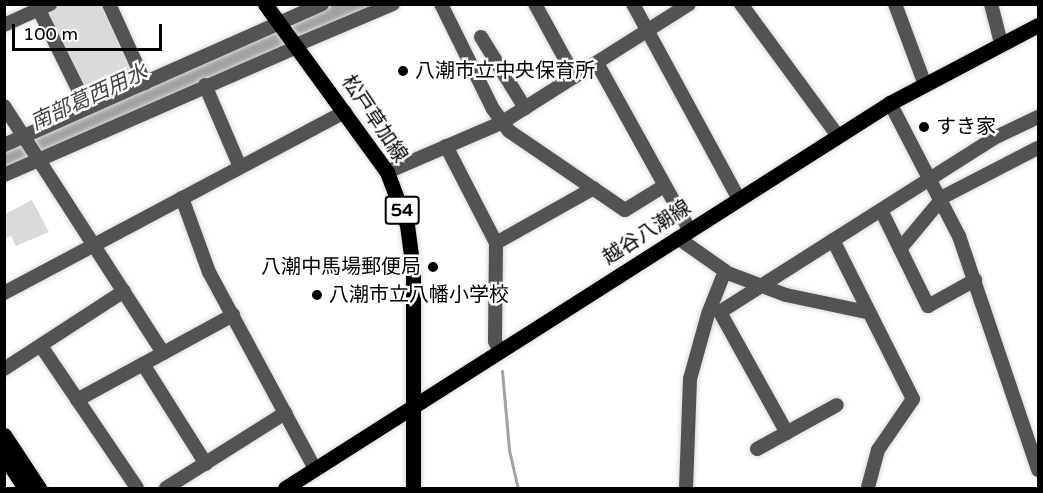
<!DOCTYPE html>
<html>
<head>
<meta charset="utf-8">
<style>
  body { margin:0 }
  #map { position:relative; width:1043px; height:493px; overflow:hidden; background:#fff; font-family:"Varela Round","Noto Sans JP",sans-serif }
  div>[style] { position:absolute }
  .green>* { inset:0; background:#dadada }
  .stream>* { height:3px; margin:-1.5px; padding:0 1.5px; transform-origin:1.5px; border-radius:1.5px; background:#a1a1a1 }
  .river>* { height:18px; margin:-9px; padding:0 9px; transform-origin:9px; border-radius:9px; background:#a1a1a1 }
  .roads { filter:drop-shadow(0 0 2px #dbdbdb) drop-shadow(0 0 2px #dbdbdb) }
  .minor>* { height:14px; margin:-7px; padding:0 7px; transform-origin:7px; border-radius:7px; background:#535353 }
  .major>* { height:15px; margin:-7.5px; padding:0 7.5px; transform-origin:7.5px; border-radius:7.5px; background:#000 }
  .dots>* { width:16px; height:16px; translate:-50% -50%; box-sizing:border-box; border:3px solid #fff; border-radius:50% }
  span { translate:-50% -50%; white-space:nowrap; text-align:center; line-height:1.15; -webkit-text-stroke:5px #fff; paint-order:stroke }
  .shield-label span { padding:2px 4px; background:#fff; border:2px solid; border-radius:4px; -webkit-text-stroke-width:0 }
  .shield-label { font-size:18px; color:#000; font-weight:700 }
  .poi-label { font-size:20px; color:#000 }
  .left { translate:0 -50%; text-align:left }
  .right { translate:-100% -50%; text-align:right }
  .street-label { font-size:20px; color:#000 }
  .water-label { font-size:21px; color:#424242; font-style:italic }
  .frame { position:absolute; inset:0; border:6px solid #000; pointer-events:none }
  .scale { position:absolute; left:12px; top:24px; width:150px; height:27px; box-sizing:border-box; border:3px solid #000; border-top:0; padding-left:8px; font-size:18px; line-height:21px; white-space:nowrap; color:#000; -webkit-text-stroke:4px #fff; paint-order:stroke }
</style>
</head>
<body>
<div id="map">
  <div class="green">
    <div style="clip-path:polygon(61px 5px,104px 5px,136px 77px,134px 81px,90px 100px,44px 13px)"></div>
    <div style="clip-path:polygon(32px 200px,49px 232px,16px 246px,11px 236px,5px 239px,5px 214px)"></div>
  </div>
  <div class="stream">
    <div style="left:502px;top:371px;width:79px;rotate:84.9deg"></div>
    <div style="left:509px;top:450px;width:39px;rotate:77deg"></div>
  </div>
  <div class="river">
    <div style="left:4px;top:162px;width:135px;rotate:-25.4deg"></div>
    <div style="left:126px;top:104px;width:254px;rotate:-23.2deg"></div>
  </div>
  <div class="roads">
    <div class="minor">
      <div style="left:109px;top:4px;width:87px;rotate:65.5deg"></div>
      <div style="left:441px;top:4px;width:117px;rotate:63.7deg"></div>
      <div style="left:493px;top:109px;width:27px;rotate:54deg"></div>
      <div style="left:509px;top:131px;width:140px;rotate:34.3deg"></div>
      <div style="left:625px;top:210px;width:46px;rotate:-31.6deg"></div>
      <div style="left:535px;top:4px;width:83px;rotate:61.3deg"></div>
      <div style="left:633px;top:4px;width:222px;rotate:61.5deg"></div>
      <div style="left:741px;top:4px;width:164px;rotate:53.7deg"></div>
      <div style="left:895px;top:4px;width:83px;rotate:69.6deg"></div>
      <div style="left:991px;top:4px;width:40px;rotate:75.6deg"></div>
      <div style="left:39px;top:10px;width:108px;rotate:63.7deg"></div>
      <div style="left:4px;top:25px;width:51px;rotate:-24.5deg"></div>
      <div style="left:481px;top:37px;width:84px;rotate:58.2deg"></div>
      <div style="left:296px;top:45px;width:105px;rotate:-22.9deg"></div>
      <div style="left:597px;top:63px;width:192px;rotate:61deg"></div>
      <div style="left:205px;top:85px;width:89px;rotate:66.9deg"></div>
      <div style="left:890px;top:103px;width:150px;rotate:62.6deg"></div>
      <div style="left:959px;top:236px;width:247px;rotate:71.3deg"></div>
      <div style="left:4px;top:106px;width:294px;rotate:57.2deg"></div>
      <div style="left:4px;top:145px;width:348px;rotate:-23.9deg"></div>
      <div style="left:446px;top:146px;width:109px;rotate:62.7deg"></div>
      <div style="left:496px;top:243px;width:98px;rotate:90.6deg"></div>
      <div style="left:495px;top:341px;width:12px;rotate:66deg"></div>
      <div style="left:387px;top:172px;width:124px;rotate:-23.3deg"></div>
      <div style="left:501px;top:123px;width:222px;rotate:-32.3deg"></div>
      <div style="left:4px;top:175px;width:320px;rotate:-23.6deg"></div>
      <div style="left:182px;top:198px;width:79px;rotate:70deg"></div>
      <div style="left:209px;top:272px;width:224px;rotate:61.7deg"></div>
      <div style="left:939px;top:199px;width:111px;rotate:-27.3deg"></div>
      <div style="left:881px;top:210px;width:107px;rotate:63.9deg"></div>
      <div style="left:928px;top:306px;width:54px;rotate:-29deg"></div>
      <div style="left:678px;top:238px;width:57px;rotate:35.1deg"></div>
      <div style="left:725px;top:271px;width:46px;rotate:111.6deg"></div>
      <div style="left:708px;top:314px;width:67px;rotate:105.5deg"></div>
      <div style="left:690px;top:379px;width:109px;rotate:92.1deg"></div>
      <div style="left:833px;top:240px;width:178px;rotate:63.3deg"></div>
      <div style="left:913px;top:399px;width:62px;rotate:124.5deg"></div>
      <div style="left:878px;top:450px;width:39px;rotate:105deg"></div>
      <div style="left:496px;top:243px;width:112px;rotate:-29.3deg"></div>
      <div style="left:900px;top:249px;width:62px;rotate:-50.2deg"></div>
      <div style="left:725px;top:272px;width:65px;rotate:20.7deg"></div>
      <div style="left:786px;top:295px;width:83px;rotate:11.9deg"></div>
      <div style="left:4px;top:293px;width:386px;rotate:-28deg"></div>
      <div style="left:41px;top:346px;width:171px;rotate:55.9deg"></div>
      <div style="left:143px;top:364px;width:118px;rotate:57.8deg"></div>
      <div style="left:4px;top:369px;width:143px;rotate:-33deg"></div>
      <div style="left:77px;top:400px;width:178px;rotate:-28.6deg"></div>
      <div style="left:787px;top:433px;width:138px;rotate:-119deg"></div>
      <div style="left:720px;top:312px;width:325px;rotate:-32.4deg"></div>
      <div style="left:994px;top:138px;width:49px;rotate:-25.5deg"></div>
      <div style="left:757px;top:449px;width:91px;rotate:-28.8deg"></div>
      <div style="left:166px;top:488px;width:141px;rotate:-32.2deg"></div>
    </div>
    <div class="major">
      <div style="left:265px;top:4px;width:208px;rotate:54deg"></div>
      <div style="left:387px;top:172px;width:57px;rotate:69.3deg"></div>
      <div style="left:407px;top:225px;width:45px;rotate:82.4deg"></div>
      <div style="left:413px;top:270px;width:218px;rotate:90deg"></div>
      <div style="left:4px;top:435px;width:64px;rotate:56.6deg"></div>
      <div style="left:4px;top:456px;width:38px;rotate:57deg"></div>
      <div style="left:285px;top:488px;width:717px;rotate:-32.47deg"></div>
      <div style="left:890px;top:103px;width:167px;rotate:-27.8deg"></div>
    </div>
  </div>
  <div class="dots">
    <div style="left:403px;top:71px;background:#000"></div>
    <div style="left:924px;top:127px;background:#000"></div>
    <div style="left:433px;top:267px;background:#000"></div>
    <div style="left:317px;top:295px;background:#000"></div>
  </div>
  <div class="shield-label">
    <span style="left:402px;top:210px">54</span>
  </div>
  <div class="poi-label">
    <span class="left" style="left:415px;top:71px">八潮市立中央保育所</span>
    <span class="left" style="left:936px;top:127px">すき家</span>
    <span class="right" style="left:421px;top:267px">八潮中馬場郵便局</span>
    <span class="left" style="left:329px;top:295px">八潮市立八幡小学校</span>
  </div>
  <div class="street-label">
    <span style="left:374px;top:119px;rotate:56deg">松戸草加線</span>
    <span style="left:647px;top:233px;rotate:-33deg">越谷八潮線</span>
  </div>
  <div class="water-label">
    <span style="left:89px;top:98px;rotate:-25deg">南部葛西用水</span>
  </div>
  <div class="frame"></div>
  <div class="scale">100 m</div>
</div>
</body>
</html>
